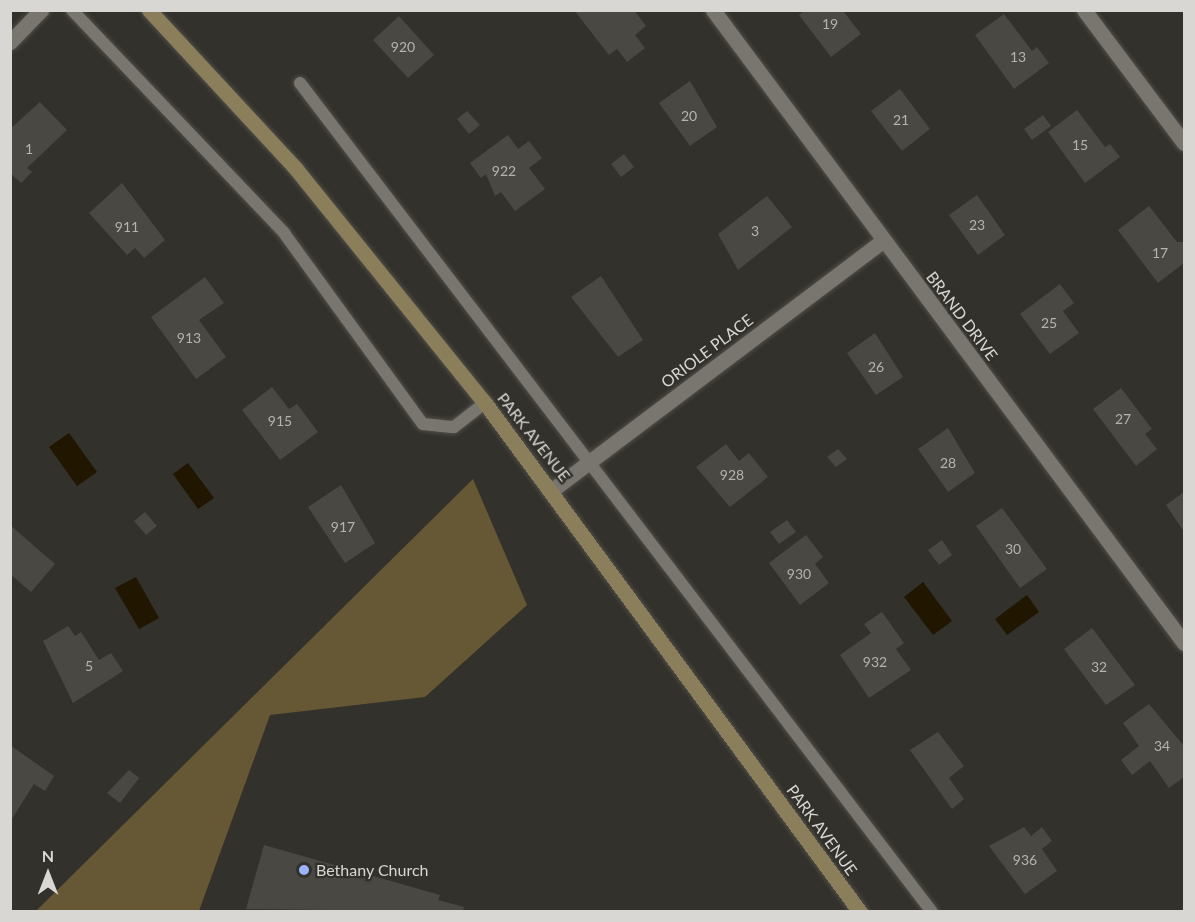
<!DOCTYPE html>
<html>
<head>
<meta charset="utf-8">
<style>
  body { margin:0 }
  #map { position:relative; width:1195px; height:922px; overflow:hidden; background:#33312b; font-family:Lato,sans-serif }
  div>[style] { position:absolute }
  .green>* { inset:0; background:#665834 }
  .water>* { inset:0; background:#211600 }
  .building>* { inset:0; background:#4a4842 }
  .roads { filter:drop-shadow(0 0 2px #504e49) drop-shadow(0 0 2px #504e49) }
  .lane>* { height:12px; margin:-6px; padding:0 6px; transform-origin:6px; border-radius:6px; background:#797670 }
  .street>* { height:15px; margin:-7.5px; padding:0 7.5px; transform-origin:7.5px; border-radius:7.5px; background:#797670 }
  .secondary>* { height:15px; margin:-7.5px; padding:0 7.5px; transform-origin:7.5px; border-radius:7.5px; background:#8b7e5a }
  .dots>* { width:16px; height:16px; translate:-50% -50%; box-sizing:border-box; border:3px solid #33312b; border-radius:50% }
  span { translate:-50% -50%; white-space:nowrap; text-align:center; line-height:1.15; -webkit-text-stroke:4.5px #33312b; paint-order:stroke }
  .number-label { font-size:14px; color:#b4b3af }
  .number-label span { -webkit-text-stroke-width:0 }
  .street-label { font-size:16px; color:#d8d7d3 }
  .poi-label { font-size:16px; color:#d8d7d3 }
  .left { translate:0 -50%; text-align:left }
  .frame { position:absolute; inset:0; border:12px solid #d8d7d3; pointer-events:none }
  .north { position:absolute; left:18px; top:844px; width:60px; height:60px; -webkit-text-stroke:4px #33312b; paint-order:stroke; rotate:0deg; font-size:16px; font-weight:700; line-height:24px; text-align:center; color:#d8d7d3 }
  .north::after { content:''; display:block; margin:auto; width:21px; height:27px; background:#d8d7d3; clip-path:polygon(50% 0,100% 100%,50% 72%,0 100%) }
</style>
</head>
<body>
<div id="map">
  <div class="green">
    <div style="clip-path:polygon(473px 479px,527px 605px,425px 697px,270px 715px,199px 911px,36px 911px)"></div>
  </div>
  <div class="water">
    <div style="clip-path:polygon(69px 433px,97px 472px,77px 486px,49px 447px)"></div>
    <div style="clip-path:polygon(188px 463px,214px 498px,198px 509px,173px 474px)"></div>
    <div style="clip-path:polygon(136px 577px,159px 618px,139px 629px,115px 588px)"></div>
    <div style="clip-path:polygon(923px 582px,952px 621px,933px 635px,904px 597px)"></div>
    <div style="clip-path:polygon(1027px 595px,1039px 612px,1007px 635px,995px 619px)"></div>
  </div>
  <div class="building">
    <div style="clip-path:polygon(574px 10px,634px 10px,646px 26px,635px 35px,645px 48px,627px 62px,617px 49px,609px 55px)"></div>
    <div style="clip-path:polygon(805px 10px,844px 12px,861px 34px,831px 57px,799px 15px)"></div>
    <div style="clip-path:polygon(1004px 14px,1032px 51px,1037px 47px,1049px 63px,1014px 89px,975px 35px)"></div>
    <div style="clip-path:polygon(399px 16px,434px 55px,408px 78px,373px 40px)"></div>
    <div style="clip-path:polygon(690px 81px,717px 127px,690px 146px,659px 103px)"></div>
    <div style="clip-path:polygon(900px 89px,930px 129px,902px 151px,871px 111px)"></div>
    <div style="clip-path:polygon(40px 102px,67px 130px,27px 168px,32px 172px,21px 183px,10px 173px,10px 129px)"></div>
    <div style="clip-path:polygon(1077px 110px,1105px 147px,1110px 144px,1120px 157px,1085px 183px,1048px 132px)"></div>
    <div style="clip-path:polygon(467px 111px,480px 125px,469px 134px,457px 119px)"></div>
    <div style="clip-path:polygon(1043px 115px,1051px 126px,1032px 140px,1024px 129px)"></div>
    <div style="clip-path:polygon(508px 135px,518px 149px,529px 141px,542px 158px,529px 168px,545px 189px,515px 211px,501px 192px,495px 196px,486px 174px,481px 178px,470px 163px)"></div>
    <div style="clip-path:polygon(624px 154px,634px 167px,621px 177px,611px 164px)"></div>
    <div style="clip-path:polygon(122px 183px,165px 240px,144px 258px,135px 248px,127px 255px,89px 213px)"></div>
    <div style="clip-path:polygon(977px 195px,1005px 235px,978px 255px,949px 215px)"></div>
    <div style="clip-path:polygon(767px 196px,792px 227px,738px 270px,718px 234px)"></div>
    <div style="clip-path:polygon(1149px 206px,1177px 242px,1184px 242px,1184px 263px,1158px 283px,1118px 230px)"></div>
    <div style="clip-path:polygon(601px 276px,643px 340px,618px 357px,571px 297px)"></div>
    <div style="clip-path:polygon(205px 277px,224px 303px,199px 320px,226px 357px,196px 379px,151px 317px)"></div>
    <div style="clip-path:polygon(1060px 284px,1074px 303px,1063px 311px,1079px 333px,1050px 354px,1020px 314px)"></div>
    <div style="clip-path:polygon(875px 333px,903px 377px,876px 395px,847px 353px)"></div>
    <div style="clip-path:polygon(272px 387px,289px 409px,297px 404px,318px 432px,280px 460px,242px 410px)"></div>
    <div style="clip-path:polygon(1121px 388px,1152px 429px,1145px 434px,1157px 449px,1136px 466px,1093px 409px)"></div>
    <div style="clip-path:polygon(948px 428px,975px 473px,948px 492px,918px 449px)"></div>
    <div style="clip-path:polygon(726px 444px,739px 461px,749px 453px,768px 477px,730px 507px,696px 467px)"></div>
    <div style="clip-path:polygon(838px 449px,847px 459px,836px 467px,827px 457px)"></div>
    <div style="clip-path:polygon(341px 485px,375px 543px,345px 563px,308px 507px)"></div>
    <div style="clip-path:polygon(1184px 492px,1184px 532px,1166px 505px)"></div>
    <div style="clip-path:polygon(1002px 508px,1047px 569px,1020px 588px,976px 526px)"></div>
    <div style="clip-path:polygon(145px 512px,157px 526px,146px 535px,134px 521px)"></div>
    <div style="clip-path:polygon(787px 520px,796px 532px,779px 544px,770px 532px)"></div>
    <div style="clip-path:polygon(10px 525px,55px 564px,31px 592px,10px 574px)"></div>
    <div style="clip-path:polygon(806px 535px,823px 557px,815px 564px,829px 583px,800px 605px,769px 563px)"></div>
    <div style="clip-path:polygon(942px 540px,952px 555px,939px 565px,928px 550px)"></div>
    <div style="clip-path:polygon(882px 612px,904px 643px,896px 649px,911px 670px,869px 698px,840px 655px,871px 633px,864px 624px)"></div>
    <div style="clip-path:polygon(68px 626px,75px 636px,81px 632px,99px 660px,111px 653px,123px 671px,73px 703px,43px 641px)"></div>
    <div style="clip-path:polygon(1092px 628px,1135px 685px,1106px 705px,1064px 649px)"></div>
    <div style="clip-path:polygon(1149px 704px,1184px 746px,1184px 777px,1169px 788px,1150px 761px,1132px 775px,1121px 760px,1139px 746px,1123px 723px)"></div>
    <div style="clip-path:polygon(938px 732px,964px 766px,949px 778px,964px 799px,952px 809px,910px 750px)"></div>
    <div style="clip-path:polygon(10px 745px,54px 776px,45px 791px,34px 784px,10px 822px)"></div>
    <div style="clip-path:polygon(129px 770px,139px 778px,120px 803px,107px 793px)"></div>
    <div style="clip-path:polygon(1024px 827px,1031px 836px,1042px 827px,1052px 841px,1042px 849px,1057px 871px,1025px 894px,989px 846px)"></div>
    <div style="clip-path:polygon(264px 845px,440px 895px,438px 900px,464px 907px,463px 912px,246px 909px)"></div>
  </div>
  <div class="roads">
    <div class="lane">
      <div style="left:72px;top:10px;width:308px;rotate:46.4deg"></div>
      <div style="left:284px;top:233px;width:236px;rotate:54deg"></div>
      <div style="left:423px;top:424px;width:31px;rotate:6deg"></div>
      <div style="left:454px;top:427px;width:39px;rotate:-38deg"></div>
      <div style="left:300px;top:83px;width:1042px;rotate:52.68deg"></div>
    </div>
    <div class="street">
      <div style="left:713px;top:10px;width:789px;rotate:53.35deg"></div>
      <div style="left:1084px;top:10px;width:166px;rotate:53.1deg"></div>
      <div style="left:10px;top:42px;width:45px;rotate:-45.9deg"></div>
      <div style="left:552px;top:490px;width:414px;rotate:-37deg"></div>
    </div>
    <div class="secondary">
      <div style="left:149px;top:10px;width:217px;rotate:47.2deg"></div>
      <div style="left:296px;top:169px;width:301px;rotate:51.1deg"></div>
      <div style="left:485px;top:403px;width:632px;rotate:53.62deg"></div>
    </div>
  </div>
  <div class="dots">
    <div style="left:304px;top:870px;background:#9cb4fd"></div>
  </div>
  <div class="number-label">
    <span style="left:830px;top:24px">19</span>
    <span style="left:403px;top:47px">920</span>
    <span style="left:1018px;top:57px">13</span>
    <span style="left:689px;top:116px">20</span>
    <span style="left:901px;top:120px">21</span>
    <span style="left:1080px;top:145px">15</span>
    <span style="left:29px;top:149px">1</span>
    <span style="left:504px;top:171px">922</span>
    <span style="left:977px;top:225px">23</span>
    <span style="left:127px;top:227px">911</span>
    <span style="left:755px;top:231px">3</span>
    <span style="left:1160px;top:253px">17</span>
    <span style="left:1049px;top:323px">25</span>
    <span style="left:189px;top:338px">913</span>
    <span style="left:876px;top:367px">26</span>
    <span style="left:1123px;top:419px">27</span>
    <span style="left:280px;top:421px">915</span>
    <span style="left:948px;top:463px">28</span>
    <span style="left:732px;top:475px">928</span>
    <span style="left:343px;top:527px">917</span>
    <span style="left:1013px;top:549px">30</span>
    <span style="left:799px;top:574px">930</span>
    <span style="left:875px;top:662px">932</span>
    <span style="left:89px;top:666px">5</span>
    <span style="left:1099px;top:667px">32</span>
    <span style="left:1162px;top:746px">34</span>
    <span style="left:1025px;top:860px">936</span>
  </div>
  <div class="street-label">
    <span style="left:962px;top:316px;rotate:53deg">BRAND DRIVE</span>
    <span style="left:707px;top:351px;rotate:-37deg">ORIOLE PLACE</span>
    <span style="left:534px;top:437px;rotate:52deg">PARK AVENUE</span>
    <span style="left:822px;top:830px;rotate:54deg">PARK AVENUE</span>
  </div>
  <div class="poi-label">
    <span class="left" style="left:316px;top:870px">Bethany Church</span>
  </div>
  <div class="frame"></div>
  <div class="north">N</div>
</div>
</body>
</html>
